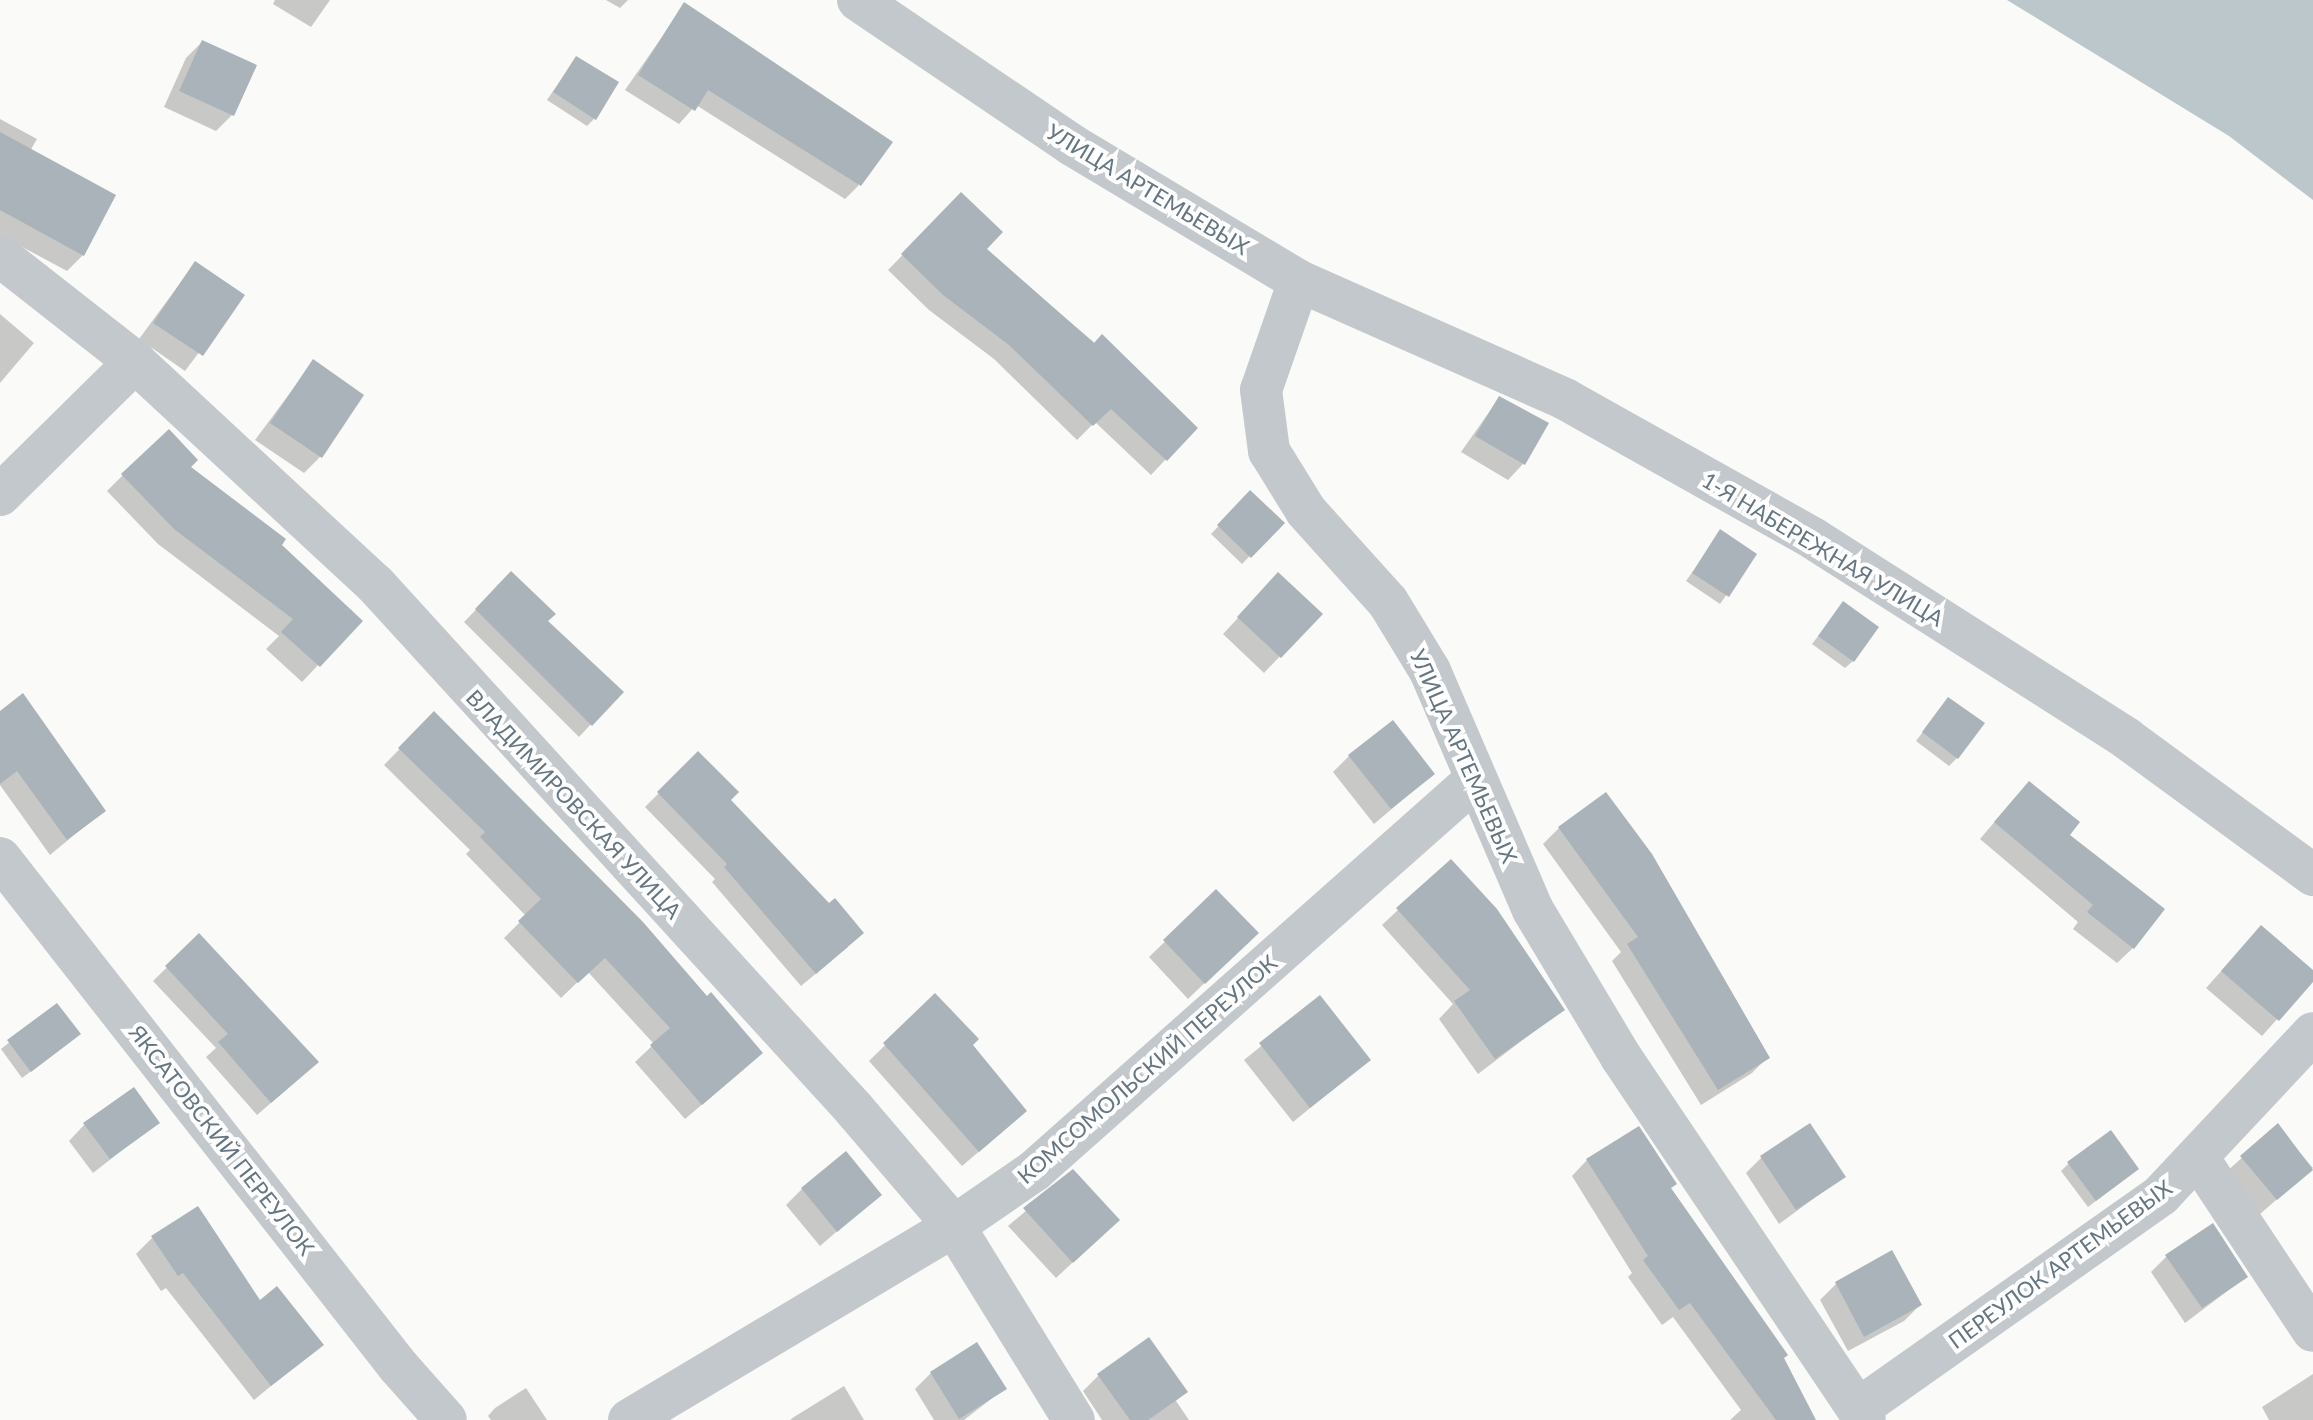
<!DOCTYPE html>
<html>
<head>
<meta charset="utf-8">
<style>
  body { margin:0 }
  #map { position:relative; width:2313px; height:1420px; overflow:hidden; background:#fafaf8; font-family:Lato,sans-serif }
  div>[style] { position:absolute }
  .water>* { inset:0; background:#bbc7cb }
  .shadow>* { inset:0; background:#0003 }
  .building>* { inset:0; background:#aab3b9 }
  .street>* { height:42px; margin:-21px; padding:0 21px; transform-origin:21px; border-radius:21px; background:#c3c8cc }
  span { translate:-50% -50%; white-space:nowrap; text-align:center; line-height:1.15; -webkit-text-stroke:8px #fff; paint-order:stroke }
  .street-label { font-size:22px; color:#657683 }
</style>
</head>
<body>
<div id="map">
  <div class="water">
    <div style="clip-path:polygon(2007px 0,2313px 0,2313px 200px,2229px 136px)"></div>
  </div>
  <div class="shadow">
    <div style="clip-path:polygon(275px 0,330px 0,311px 27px,273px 4px)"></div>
    <div style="clip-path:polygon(606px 0,628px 0,620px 8px)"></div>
    <div style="clip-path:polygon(685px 4px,738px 38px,735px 43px,859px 185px,845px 199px,696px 105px,679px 124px,625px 90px)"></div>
    <div style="clip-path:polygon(202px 42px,232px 115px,216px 131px,164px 107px,186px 58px)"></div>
    <div style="clip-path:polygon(576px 58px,594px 119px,587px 126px,547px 100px)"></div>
    <div style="clip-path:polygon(0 119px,37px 139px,30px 151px,83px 255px,67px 271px,0 235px)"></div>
    <div style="clip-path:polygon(961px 195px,984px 249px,1195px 428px,1151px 475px,1095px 422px,1077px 440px,994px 359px,929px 310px,888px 270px)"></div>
    <div style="clip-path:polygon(195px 263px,242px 295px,185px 371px,139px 339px)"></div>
    <div style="clip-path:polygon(0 314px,34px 343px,0 383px)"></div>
    <div style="clip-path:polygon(313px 362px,320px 457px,304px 473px,255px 440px)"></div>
    <div style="clip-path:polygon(1499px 398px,1523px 464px,1508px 480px,1461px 452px)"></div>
    <div style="clip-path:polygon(188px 467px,360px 621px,302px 682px,266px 649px,279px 636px,158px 544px,107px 491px,123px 475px)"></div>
    <div style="clip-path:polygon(1251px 492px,1282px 523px,1242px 564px,1211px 534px)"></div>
    <div style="clip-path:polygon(1721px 532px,1755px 554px,1720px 604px,1686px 581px)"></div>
    <div style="clip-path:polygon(499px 586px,546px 621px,621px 692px,579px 737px,464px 622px)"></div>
    <div style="clip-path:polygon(1263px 591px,1320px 614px,1264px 673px,1223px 634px)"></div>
    <div style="clip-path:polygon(1843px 604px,1853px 661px,1845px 668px,1812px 644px)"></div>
    <div style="clip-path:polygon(1948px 699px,1957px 758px,1949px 766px,1916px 741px)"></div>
    <div style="clip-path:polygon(0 713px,103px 811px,50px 855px,0 785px)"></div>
    <div style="clip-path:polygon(434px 714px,744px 1069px,685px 1119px,635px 1062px,654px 1044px,588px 972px,561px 998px,504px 938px,526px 916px,466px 854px,470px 850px,384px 765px)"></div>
    <div style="clip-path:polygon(698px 754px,728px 800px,848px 947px,801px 986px,712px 882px,715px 879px,645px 807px)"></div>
    <div style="clip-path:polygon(1349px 756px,1433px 774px,1374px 824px,1333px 772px)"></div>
    <div style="clip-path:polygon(2014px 799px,2067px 835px,2133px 948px,2117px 963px,2073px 929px,2078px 922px,1980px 839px)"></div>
    <div style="clip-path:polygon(1559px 828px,1768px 1057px,1752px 1073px,1701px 1105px,1612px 961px,1621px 952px,1543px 844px)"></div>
    <div style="clip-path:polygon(1216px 892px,1256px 933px,1188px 999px,1149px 957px)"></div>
    <div style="clip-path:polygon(1398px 910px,1562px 1010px,1478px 1074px,1439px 1019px,1453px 1004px,1382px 925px)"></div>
    <div style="clip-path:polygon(2261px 927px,2313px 972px,2313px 979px,2262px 1036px,2206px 988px)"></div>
    <div style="clip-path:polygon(199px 936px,303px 1075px,257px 1115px,206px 1057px,216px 1048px,153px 981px)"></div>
    <div style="clip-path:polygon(935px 996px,970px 1045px,1009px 1126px,962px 1166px,869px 1061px)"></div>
    <div style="clip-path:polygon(1320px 998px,1369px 1060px,1293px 1122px,1244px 1060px)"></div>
    <div style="clip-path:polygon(56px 1005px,70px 1042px,22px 1078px,1px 1049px)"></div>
    <div style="clip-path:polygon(157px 1123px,93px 1173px,69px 1141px,84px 1125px)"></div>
    <div style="clip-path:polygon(2277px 1126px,2313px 1168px,2260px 1214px,2225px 1173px)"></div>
    <div style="clip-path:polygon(1762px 1157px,1843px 1177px,1779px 1224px,1746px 1173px)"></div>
    <div style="clip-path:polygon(1587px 1160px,1669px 1189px,1782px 1358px,1814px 1420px,1730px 1420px,1741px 1410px,1673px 1317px,1662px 1325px,1628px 1277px,1632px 1273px,1572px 1176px)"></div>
    <div style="clip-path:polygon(2069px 1163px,2137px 1169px,2088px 1207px,2061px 1171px)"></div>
    <div style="clip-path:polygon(1072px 1172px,1101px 1236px,1056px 1278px,1008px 1226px)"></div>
    <div style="clip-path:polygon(802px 1189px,879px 1195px,820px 1246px,786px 1205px)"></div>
    <div style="clip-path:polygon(152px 1238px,321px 1345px,254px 1400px,166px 1288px,161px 1291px,136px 1254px)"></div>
    <div style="clip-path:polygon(2167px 1256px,2246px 1277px,2185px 1323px,2151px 1272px)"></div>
    <div style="clip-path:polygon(1836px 1284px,1920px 1305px,1904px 1321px,1848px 1351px,1820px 1300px)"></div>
    <div style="clip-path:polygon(931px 1373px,1004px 1389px,964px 1420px,934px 1420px,915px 1389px)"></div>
    <div style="clip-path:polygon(2313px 1374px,2313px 1420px,2269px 1420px,2262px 1407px)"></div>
    <div style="clip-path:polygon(1099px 1375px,1185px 1391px,1176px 1401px,1189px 1420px,1102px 1420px,1083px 1391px)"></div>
    <div style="clip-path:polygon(844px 1386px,864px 1420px,790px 1420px,794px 1417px)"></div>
    <div style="clip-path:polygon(526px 1388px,547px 1420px,491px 1420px,488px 1416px,495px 1408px)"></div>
  </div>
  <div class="building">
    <div style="clip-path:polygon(684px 2px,893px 142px,861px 186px,708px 90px,695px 111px,638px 75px)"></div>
    <div style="clip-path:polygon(202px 40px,257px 65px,234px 116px,179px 91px)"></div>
    <div style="clip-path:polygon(576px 56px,619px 82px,596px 120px,553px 92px)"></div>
    <div style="clip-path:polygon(0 132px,116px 195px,84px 256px,0 210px)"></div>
    <div style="clip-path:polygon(961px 192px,1003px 232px,987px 249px,1094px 343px,1102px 334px,1198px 428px,1167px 461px,1111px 409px,1093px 426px,1009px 345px,943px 295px,901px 254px)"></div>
    <div style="clip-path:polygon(195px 261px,245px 295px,203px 356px,153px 323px)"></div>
    <div style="clip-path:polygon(313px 359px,364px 395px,322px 458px,270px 423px)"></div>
    <div style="clip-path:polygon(1499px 396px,1549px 423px,1525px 465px,1475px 436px)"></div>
    <div style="clip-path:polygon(169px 429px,198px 460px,191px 467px,286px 539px,282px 545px,363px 621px,320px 667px,281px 632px,293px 619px,174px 529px,121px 474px)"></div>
    <div style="clip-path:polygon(1250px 490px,1285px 523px,1251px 558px,1217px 525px)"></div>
    <div style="clip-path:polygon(1720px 529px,1757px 554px,1729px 597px,1692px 573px)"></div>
    <div style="clip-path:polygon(511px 571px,556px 614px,548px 621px,624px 692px,592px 726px,475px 609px)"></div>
    <div style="clip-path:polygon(1278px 572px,1323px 614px,1281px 658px,1237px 617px)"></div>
    <div style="clip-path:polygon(1843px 601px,1879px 627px,1854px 662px,1818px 636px)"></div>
    <div style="clip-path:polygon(23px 693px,106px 811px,67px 840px,17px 771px,0 784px,0 711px)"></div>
    <div style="clip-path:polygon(1948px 697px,1985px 723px,1958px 759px,1922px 732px)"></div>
    <div style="clip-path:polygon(434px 711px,643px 922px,707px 996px,711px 992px,763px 1053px,702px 1105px,650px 1045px,670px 1028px,605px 958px,578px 983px,518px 921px,541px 899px,480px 837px,485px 832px,398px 748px)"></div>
    <div style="clip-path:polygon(1393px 720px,1435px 774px,1391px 809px,1348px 755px)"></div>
    <div style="clip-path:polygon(698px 751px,739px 792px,731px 800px,829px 903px,835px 898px,864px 933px,816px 974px,724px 867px,727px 864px,657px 792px)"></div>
    <div style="clip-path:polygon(2029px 781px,2080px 822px,2070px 835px,2165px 909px,2134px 949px,2087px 912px,2093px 905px,1994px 822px)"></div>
    <div style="clip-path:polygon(1606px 792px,1652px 854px,1770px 1058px,1718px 1090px,1627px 944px,1638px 937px,1558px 827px)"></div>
    <div style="clip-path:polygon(1451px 859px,1497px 909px,1565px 1010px,1495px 1059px,1454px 1001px,1470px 990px,1396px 908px)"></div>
    <div style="clip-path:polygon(1216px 889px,1259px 933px,1205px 984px,1163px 940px)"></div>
    <div style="clip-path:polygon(2261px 925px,2313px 970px,2313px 982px,2279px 1021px,2221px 971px)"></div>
    <div style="clip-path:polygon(199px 933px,319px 1062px,271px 1103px,218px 1042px,228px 1034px,165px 966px)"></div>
    <div style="clip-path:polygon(935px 993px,979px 1039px,973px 1045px,1027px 1111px,979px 1152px,883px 1043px)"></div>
    <div style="clip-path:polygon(1320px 995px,1371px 1060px,1310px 1108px,1259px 1043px)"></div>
    <div style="clip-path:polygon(57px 1003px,81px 1034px,31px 1072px,7px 1040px)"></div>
    <div style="clip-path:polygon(134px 1087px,160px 1123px,110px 1159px,83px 1123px)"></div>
    <div style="clip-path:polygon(1810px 1123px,1846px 1177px,1796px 1210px,1760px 1156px)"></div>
    <div style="clip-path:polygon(2278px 1123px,2313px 1170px,2277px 1200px,2240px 1156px)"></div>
    <div style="clip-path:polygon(1639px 1126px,1677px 1184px,1671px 1188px,1788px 1355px,1784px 1358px,1816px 1420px,1776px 1420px,1690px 1303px,1679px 1310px,1643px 1260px,1648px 1256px,1586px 1159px)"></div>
    <div style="clip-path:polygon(2111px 1130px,2139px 1169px,2096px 1201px,2067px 1162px)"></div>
    <div style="clip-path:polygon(846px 1151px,882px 1195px,837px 1232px,801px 1188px)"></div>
    <div style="clip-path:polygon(1073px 1169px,1120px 1220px,1073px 1263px,1023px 1208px)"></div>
    <div style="clip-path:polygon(198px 1206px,260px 1300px,277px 1286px,324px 1345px,271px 1386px,183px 1273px,178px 1276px,151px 1236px)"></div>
    <div style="clip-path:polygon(2213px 1223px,2248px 1277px,2202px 1308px,2165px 1255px)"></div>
    <div style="clip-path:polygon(1892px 1250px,1922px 1305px,1864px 1337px,1835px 1282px)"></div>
    <div style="clip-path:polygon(1149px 1337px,1188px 1392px,1148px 1420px,1130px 1420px,1097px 1374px)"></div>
    <div style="clip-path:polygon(977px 1342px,1007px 1389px,959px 1419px,930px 1372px)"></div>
  </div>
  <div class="street">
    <div style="left:858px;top:0;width:258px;rotate:34.1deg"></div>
    <div style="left:1072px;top:145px;width:265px;rotate:30.9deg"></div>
    <div style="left:1299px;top:281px;width:291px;rotate:23.9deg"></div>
    <div style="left:1565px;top:399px;width:286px;rotate:29.3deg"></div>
    <div style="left:1814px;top:539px;width:370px;rotate:32.5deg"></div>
    <div style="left:2126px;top:738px;width:232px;rotate:36.2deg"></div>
    <div style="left:0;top:256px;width:172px;rotate:38.1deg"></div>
    <div style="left:135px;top:362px;width:327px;rotate:42.8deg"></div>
    <div style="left:375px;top:584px;width:711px;rotate:47.62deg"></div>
    <div style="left:854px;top:1109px;width:154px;rotate:49.5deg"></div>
    <div style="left:954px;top:1226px;width:228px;rotate:58.3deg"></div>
    <div style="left:1299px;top:281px;width:115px;rotate:109.2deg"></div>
    <div style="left:1261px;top:390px;width:62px;rotate:82.5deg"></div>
    <div style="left:1269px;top:451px;width:70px;rotate:58.3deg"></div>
    <div style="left:1306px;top:511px;width:122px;rotate:48deg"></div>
    <div style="left:1388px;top:602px;width:81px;rotate:58.7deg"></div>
    <div style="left:1430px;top:671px;width:260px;rotate:66.7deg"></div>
    <div style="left:1533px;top:910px;width:171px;rotate:59.1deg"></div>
    <div style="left:1621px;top:1057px;width:437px;rotate:56.1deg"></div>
    <div style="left:0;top:495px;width:190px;rotate:-44.6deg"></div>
    <div style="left:0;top:858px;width:645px;rotate:51.92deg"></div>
    <div style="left:398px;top:1366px;width:72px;rotate:48.4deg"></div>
    <div style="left:2199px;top:1159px;width:206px;rotate:56.5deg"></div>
    <div style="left:1858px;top:1409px;width:371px;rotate:-35.2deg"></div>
    <div style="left:2161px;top:1195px;width:222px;rotate:-46.8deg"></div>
    <div style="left:629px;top:1420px;width:378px;rotate:-30.8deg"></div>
    <div style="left:954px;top:1226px;width:97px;rotate:-34.5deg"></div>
    <div style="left:1034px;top:1171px;width:589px;rotate:-41.56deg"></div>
  </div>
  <div class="street-label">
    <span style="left:1148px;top:189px;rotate:31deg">УЛИЦА АРТЕМЬЕВЫХ</span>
    <span style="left:1823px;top:549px;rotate:31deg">1-Я НАБЕРЕЖНАЯ УЛИЦА</span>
    <span style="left:1464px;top:756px;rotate:66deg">УЛИЦА АРТЕМЬЕВЫХ</span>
    <span style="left:574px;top:804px;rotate:47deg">ВЛАДИМИРОВСКАЯ УЛИЦА</span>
    <span style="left:1147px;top:1069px;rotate:-41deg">КОМСОМОЛЬСКИЙ ПЕРЕУЛОК</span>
    <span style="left:222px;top:1140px;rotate:52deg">ЯКСАТОВСКИЙ ПЕРЕУЛОК</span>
    <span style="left:2060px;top:1264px;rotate:-36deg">ПЕРЕУЛОК АРТЕМЬЕВЫХ</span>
  </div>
</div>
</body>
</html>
